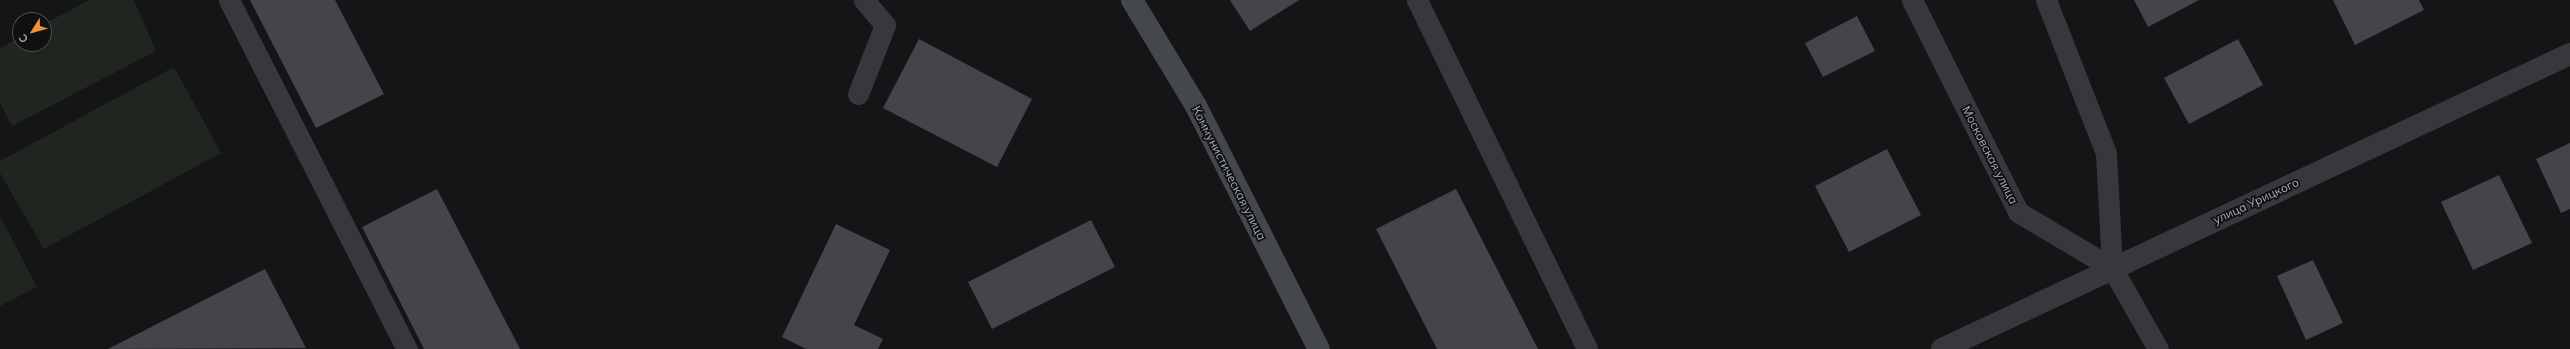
<!DOCTYPE html>
<html>
<head>
<meta charset="utf-8">
<style>
  body { margin:0 }
  #map { position:relative; width:2570px; height:349px; overflow:hidden; background:#151517; font-family:Mulish,sans-serif }
  div>[style] { position:absolute }
  .green>* { inset:0; background:#1f261f }
  .building>* { inset:0; background:#44454a }
  .lane>* { height:21px; margin:-10.5px; padding:0 10.5px; transform-origin:10.5px; border-radius:10.5px; background:#36383b }
  .street>* { height:22px; margin:-11px; padding:0 11px; transform-origin:11px; border-radius:11px; background:#36383b }
  .secondary>* { height:22px; margin:-11px; padding:0 11px; transform-origin:11px; border-radius:11px; background:#44474b }
  span { translate:-50% -50%; white-space:nowrap; text-align:center; line-height:1.15; -webkit-text-stroke:3.5px #101012; paint-order:stroke }
  .street-label { font-size:12px; color:#a7aeb6 }
  .north { position:absolute; left:12px; top:12px; width:40px; height:40px; box-sizing:border-box; background:#101012; border:1px solid #4c4f54; border-radius:50%; rotate:233deg; font-size:11px; font-weight:700; line-height:16px; text-align:center; color:#a7aeb6 }
  .north::after { content:''; display:block; margin:auto; width:14px; height:18px; background:#ea943a; clip-path:polygon(50% 0,100% 100%,50% 72%,0 100%) }
</style>
</head>
<body>
<div id="map">
  <div class="green">
    <div style="clip-path:polygon(89px 0,134px 0,156px 51px,12px 126px,0 103px,0 48px,20px 37px,20px 44px,44px 44px,44px 24px)"></div>
    <div style="clip-path:polygon(174px 67px,221px 153px,44px 249px,0 173px,0 161px)"></div>
    <div style="clip-path:polygon(0 216px,37px 287px,0 306px)"></div>
  </div>
  <div class="building">
    <div style="clip-path:polygon(250px 0,335px 0,384px 94px,316px 128px)"></div>
    <div style="clip-path:polygon(1230px 0,1299px 0,1250px 31px)"></div>
    <div style="clip-path:polygon(2134px 0,2199px 0,2148px 27px)"></div>
    <div style="clip-path:polygon(2333px 0,2419px 0,2424px 10px,2355px 45px)"></div>
    <div style="clip-path:polygon(1857px 16px,1875px 51px,1823px 77px,1805px 43px)"></div>
    <div style="clip-path:polygon(919px 39px,1032px 99px,997px 167px,883px 108px)"></div>
    <div style="clip-path:polygon(2238px 39px,2263px 85px,2189px 124px,2164px 78px)"></div>
    <div style="clip-path:polygon(2570px 143px,2570px 209px,2561px 213px,2536px 159px)"></div>
    <div style="clip-path:polygon(1887px 149px,1921px 215px,1849px 252px,1815px 186px)"></div>
    <div style="clip-path:polygon(2499px 175px,2532px 243px,2473px 270px,2441px 202px)"></div>
    <div style="clip-path:polygon(437px 189px,520px 349px,424px 349px,362px 227px)"></div>
    <div style="clip-path:polygon(1456px 189px,1538px 349px,1437px 349px,1376px 229px)"></div>
    <div style="clip-path:polygon(1091px 220px,1115px 267px,992px 329px,968px 282px)"></div>
    <div style="clip-path:polygon(836px 224px,890px 250px,854px 325px,883px 339px,878px 349px,806px 349px,782px 337px)"></div>
    <div style="clip-path:polygon(2313px 260px,2343px 323px,2306px 340px,2277px 276px)"></div>
    <div style="clip-path:polygon(265px 269px,306px 348px,108px 349px)"></div>
  </div>
  <div class="lane">
    <div style="left:229px;top:0;width:392px;rotate:63deg"></div>
    <div style="left:1417px;top:0;width:388px;rotate:64deg"></div>
    <div style="left:1912px;top:0;width:237px;rotate:63.4deg"></div>
    <div style="left:2018px;top:212px;width:109px;rotate:30.8deg"></div>
    <div style="left:2046px;top:0;width:164px;rotate:68.6deg"></div>
    <div style="left:2106px;top:153px;width:115px;rotate:87deg"></div>
    <div style="left:2112px;top:268px;width:93px;rotate:60.4deg"></div>
    <div style="left:858px;top:94px;width:74px;rotate:-68.6deg"></div>
    <div style="left:885px;top:25px;width:33px;rotate:-130deg"></div>
  </div>
  <div class="street">
    <div style="left:1942px;top:349px;width:694px;rotate:-25.16deg"></div>
  </div>
  <div class="secondary">
    <div style="left:1132px;top:0;width:124px;rotate:58.9deg"></div>
    <div style="left:1196px;top:106px;width:272px;rotate:63.2deg"></div>
  </div>
  <div class="street-label">
    <span style="left:1990px;top:155px;rotate:63deg">Московская улица</span>
    <span style="left:1229px;top:173px;rotate:63deg">Коммунистическая улица</span>
    <span style="left:2256px;top:201px;rotate:-25deg">улица Урицкого</span>
  </div>
  <div class="north">С</div>
</div>
</body>
</html>
